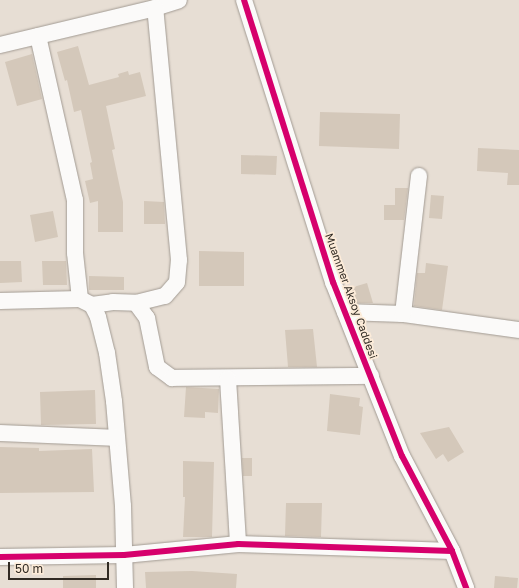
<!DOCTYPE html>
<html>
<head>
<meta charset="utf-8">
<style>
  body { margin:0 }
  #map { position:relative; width:519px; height:588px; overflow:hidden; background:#e7ded4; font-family:"Golos Text",sans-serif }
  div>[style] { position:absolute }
  .building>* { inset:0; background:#d4c8ba }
  .roads { filter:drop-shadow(0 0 1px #a29b93) drop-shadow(0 0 1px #a29b93) }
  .minor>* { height:16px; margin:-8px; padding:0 8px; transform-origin:8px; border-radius:8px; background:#fbfaf9 }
  .cycleway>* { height:6px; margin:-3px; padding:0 3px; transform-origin:3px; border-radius:3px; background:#d6006c }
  span { translate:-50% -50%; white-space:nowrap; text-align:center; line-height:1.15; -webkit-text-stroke:3.5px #fdecd9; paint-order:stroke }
  .street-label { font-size:11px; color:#312b24 }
  .scale { position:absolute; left:8px; top:562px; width:101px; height:18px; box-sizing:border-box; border:2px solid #312b24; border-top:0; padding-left:5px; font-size:12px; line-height:14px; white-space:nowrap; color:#312b24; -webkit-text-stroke:3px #fdecd9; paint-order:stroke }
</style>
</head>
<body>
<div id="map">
  <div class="building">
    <div style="clip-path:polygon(78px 46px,89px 85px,119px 77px,118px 74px,128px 71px,129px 75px,140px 72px,146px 96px,106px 106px,115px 149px,112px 150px,123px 202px,123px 232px,98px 232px,98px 201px,90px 203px,85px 181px,93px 179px,90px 163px,92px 162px,81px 110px,74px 112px,67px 80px,65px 81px,57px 52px)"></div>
    <div style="clip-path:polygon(32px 54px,42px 99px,17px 106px,5px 62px)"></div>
    <div style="clip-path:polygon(320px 112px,400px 114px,399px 149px,319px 146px)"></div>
    <div style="clip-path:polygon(478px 148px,519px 150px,519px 185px,507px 185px,508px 173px,477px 171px)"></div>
    <div style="clip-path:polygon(241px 155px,277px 156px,276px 175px,241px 174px)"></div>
    <div style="clip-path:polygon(395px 188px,408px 188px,404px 220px,384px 220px,384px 205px,395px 205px)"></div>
    <div style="clip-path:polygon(431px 195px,444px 196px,442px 219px,429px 218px)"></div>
    <div style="clip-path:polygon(144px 201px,164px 202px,165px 224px,144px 224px)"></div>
    <div style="clip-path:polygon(53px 211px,58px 237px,35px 242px,30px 215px)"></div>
    <div style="clip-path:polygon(199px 251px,244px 252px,244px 286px,199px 286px)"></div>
    <div style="clip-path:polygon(0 261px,21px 261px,22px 282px,0 283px)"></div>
    <div style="clip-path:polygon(42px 261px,66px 261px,67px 285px,43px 285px)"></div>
    <div style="clip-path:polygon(426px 263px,448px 266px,442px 310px,414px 306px,417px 273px,425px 273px)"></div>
    <div style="clip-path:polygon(89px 276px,124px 277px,124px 290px,89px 290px)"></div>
    <div style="clip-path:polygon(367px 283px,373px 303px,354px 303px,350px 288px)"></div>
    <div style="clip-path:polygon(313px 329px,317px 367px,288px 367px,285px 330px)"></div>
    <div style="clip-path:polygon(186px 387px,219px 389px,218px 413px,205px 412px,205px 418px,184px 417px)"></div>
    <div style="clip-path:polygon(95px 390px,96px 424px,41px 425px,40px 392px)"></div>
    <div style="clip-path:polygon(330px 394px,360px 398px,359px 406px,363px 407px,360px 435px,327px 431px)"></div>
    <div style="clip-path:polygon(449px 427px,464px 452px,448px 462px,443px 454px,436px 459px,420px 433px)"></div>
    <div style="clip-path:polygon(0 447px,39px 448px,39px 451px,92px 449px,94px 492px,0 493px)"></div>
    <div style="clip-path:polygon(242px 458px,252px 458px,252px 476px,243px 476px)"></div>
    <div style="clip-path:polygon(183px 461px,214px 462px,212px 537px,183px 537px,185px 497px,183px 497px)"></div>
    <div style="clip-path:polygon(286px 503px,322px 503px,321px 537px,285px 536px)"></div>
    <div style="clip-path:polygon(192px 571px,237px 574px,236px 588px,146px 588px,145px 572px)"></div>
    <div style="clip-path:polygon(96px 575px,96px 588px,63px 588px,63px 576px)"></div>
    <div style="clip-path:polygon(495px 576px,518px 578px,517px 588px,494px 588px)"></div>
  </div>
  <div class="roads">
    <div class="minor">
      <div style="left:244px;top:0;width:296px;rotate:72.5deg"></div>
      <div style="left:333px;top:282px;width:187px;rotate:68.4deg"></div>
      <div style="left:402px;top:456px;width:107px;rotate:62.2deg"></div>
      <div style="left:452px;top:551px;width:40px;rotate:69deg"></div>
      <div style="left:38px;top:36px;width:168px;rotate:77.3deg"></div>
      <div style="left:75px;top:200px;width:53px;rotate:90deg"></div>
      <div style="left:75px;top:253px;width:46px;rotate:83.8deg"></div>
      <div style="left:0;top:45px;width:159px;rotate:-13.4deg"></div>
      <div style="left:155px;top:8px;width:25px;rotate:-18deg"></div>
      <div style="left:0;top:301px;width:80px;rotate:-1.4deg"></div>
      <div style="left:80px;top:299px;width:13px;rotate:27deg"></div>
      <div style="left:92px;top:305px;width:21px;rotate:-8deg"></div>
      <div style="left:113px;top:302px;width:23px;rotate:2deg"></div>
      <div style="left:136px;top:303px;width:19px;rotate:54deg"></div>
      <div style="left:147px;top:318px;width:50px;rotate:78.5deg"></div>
      <div style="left:157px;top:367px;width:19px;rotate:36deg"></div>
      <div style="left:172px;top:378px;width:199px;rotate:-0.6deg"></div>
      <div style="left:136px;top:303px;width:30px;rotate:-14deg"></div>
      <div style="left:165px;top:296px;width:18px;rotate:-49deg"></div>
      <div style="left:177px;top:282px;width:22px;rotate:-85deg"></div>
      <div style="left:179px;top:260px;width:253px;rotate:-95.4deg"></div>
      <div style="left:92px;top:305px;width:13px;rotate:63deg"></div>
      <div style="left:98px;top:317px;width:37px;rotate:76deg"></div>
      <div style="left:107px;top:353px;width:49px;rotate:81.7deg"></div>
      <div style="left:114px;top:401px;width:105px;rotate:85.1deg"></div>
      <div style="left:123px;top:506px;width:82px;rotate:88.6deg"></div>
      <div style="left:345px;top:312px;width:58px;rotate:2deg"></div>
      <div style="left:403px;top:314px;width:117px;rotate:7.9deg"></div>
      <div style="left:403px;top:314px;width:139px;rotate:-83.4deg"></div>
      <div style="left:228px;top:379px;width:165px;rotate:86.5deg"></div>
      <div style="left:0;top:433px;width:117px;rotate:2.4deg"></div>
      <div style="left:0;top:557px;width:124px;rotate:-0.9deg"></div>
      <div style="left:124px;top:555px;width:115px;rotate:-5.5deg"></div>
      <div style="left:238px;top:544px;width:214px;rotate:1.9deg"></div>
    </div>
  </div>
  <div class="cycleway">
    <div style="left:244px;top:0;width:296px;rotate:72.5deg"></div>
    <div style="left:333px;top:282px;width:187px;rotate:68.4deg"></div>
    <div style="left:402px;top:456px;width:107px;rotate:62.2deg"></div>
    <div style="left:452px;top:551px;width:40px;rotate:69deg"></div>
    <div style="left:0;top:557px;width:124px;rotate:-0.9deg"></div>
    <div style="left:124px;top:555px;width:115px;rotate:-5.5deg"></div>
    <div style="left:238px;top:544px;width:214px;rotate:1.9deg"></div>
  </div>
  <div class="street-label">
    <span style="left:351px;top:296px;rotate:70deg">Muammer Aksoy Caddesi</span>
  </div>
  <div class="scale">50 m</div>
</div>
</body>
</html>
